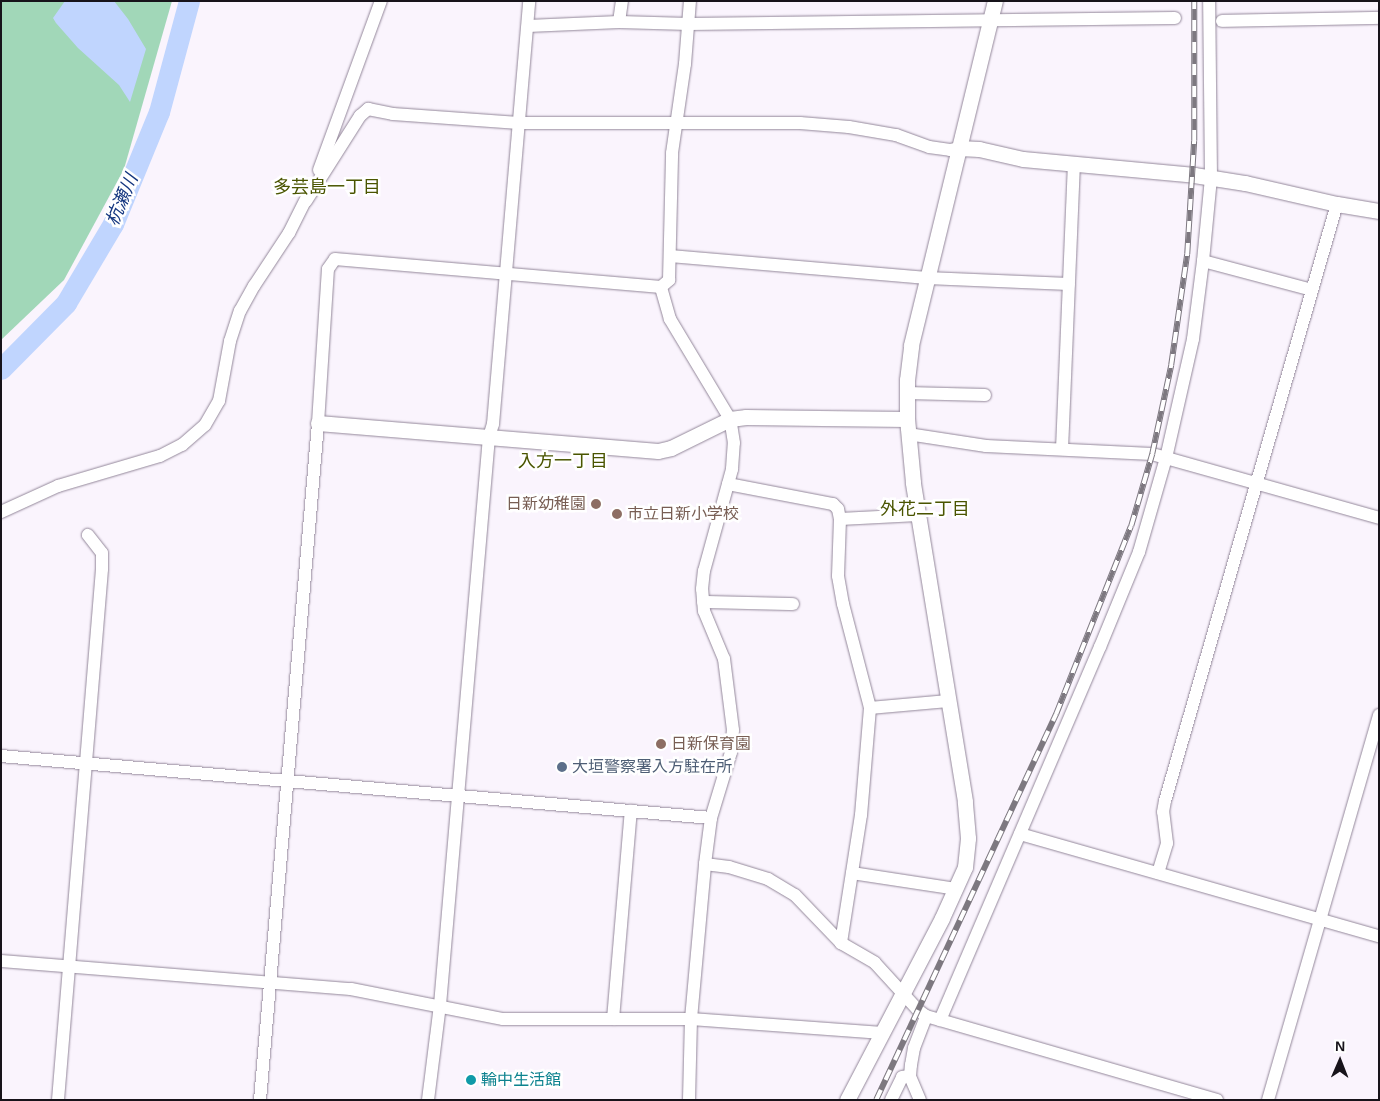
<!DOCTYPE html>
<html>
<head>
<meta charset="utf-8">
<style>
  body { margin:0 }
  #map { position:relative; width:1380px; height:1101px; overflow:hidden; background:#faf4fd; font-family:Arial,"Noto Sans JP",sans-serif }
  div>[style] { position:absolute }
  .green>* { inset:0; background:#a1d7b8 }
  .water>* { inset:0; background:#c0d5fe }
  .river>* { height:21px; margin:-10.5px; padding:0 10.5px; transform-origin:10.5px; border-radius:10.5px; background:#c0d5fe }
  .roads { filter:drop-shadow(0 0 1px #93879a) drop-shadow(0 0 1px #93879a) }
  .minor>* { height:12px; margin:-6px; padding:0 6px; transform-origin:6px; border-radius:6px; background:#fff }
  .tertiary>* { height:15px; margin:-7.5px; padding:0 7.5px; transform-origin:7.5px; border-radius:7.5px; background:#fff }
  .rail>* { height:5.5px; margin-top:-2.75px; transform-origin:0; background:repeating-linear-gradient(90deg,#fff 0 11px,#7d7880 0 22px); box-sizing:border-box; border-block:1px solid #7d7880 }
  .dots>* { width:14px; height:14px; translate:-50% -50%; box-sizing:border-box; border:2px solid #fff; border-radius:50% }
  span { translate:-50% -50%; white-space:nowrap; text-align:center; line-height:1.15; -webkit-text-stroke:5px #fff; paint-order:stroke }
  .education-label { font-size:16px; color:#785e54 }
  .right { translate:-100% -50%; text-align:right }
  .left { translate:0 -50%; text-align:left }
  .service-label { font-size:16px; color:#4e5e75 }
  .culture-label { font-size:16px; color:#0d838f }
  .neighbourhood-label { font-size:18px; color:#4a5500 }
  .water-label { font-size:18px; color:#153780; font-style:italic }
  .frame { position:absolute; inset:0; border:2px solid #17131a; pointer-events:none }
  .north { position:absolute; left:1315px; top:1036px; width:50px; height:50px; -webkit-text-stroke:4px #fff; paint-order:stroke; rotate:1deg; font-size:14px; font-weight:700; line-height:20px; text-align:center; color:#17131a }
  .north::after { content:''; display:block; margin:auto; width:18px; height:22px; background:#17131a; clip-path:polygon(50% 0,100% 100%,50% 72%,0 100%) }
</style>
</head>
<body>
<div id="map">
  <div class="green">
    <div style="clip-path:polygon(1px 1px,172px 1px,124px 169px,64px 280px,1px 340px)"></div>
  </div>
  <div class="water">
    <div style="clip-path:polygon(65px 1px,114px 1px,128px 19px,146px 49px,130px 102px,119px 85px,78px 48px,56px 23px,53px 18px)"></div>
  </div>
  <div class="river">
    <div style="left:1px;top:369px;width:93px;rotate:-45.4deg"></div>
    <div style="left:66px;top:303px;width:92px;rotate:-59.3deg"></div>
    <div style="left:113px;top:224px;width:121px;rotate:-67.7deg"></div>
    <div style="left:159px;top:112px;width:115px;rotate:-74.9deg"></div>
  </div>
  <div class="roads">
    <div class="minor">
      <div style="left:1222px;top:21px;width:157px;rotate:-1.1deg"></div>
      <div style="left:619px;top:22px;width:21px;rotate:-82deg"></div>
      <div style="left:528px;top:26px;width:91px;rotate:-2.5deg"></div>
      <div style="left:619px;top:22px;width:70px;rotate:1.6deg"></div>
      <div style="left:689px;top:24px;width:486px;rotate:-0.7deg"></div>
      <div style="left:319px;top:170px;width:180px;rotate:-69.9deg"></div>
      <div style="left:306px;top:201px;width:101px;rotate:-57.6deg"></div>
      <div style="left:360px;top:116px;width:11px;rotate:-41deg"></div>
      <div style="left:368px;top:109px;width:25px;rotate:11deg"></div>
      <div style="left:393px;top:114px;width:126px;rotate:4.1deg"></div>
      <div style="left:519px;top:123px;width:281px"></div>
      <div style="left:800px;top:123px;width:49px;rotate:4.7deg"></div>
      <div style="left:849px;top:127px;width:48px;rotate:9.7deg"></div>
      <div style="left:896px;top:135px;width:35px;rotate:20deg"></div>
      <div style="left:929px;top:147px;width:21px;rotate:8deg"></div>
      <div style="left:950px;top:150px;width:9px;rotate:-13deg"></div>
      <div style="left:670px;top:256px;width:258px;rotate:4.9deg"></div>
      <div style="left:927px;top:278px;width:142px;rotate:2.4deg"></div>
      <div style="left:1203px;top:261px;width:113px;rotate:14.9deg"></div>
      <div style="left:907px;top:393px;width:78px;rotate:1.5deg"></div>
      <div style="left:908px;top:434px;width:79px;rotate:8.7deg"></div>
      <div style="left:986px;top:446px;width:166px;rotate:2.8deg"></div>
      <div style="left:1152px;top:454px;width:236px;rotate:15.7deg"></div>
      <div style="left:1062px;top:449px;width:285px;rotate:-87.6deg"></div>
      <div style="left:728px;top:484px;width:107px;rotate:10.8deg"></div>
      <div style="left:833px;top:504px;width:7px;rotate:45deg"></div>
      <div style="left:838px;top:509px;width:10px;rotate:79deg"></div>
      <div style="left:840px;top:519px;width:78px;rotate:-2.9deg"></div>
      <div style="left:1px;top:512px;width:63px;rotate:-24.5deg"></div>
      <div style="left:58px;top:486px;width:106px;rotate:-16.4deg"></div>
      <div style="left:160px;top:456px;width:25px;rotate:-27deg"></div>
      <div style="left:182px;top:445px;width:30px;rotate:-41deg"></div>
      <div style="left:205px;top:425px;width:28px;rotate:-60deg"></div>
      <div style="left:219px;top:401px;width:61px;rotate:-79.6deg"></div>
      <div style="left:230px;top:341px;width:32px;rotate:-72deg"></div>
      <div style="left:240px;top:311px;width:29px;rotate:-61deg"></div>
      <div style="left:254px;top:286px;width:64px;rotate:-56.6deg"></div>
      <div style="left:289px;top:233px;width:45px;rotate:-63.4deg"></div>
      <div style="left:840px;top:519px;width:57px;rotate:92deg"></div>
      <div style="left:838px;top:576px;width:28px;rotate:80deg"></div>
      <div style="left:843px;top:604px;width:107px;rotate:75.4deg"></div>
      <div style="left:870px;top:708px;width:107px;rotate:94.8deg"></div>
      <div style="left:861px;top:815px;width:130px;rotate:98.9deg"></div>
      <div style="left:703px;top:602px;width:90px;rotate:1.3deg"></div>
      <div style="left:870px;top:708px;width:78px;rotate:-5.1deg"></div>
      <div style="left:1px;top:756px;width:713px;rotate:4.99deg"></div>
      <div style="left:1020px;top:834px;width:373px;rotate:15.9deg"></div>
      <div style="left:705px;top:864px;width:24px;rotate:7deg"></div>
      <div style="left:729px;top:867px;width:41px;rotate:17.1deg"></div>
      <div style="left:768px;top:879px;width:31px;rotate:31deg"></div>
      <div style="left:795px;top:895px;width:66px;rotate:46.2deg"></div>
      <div style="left:841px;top:943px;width:39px;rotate:30deg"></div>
      <div style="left:875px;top:963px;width:64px;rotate:47.5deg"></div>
      <div style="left:918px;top:1010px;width:10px;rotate:37deg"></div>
      <div style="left:926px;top:1016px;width:303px;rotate:16.1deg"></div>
      <div style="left:852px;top:873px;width:105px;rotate:8.7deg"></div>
      <div style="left:1158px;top:873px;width:31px;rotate:-73deg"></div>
      <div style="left:1167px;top:843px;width:31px;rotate:-97deg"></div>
      <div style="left:1163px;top:812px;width:11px;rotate:-80deg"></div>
      <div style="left:1165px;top:801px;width:621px;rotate:-73.93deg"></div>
      <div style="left:1px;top:961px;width:351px;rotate:4.6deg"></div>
      <div style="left:351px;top:989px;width:155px;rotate:11.2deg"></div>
      <div style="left:503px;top:1019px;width:188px"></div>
      <div style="left:691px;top:1019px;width:192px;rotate:4.2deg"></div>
      <div style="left:613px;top:1019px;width:209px;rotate:-85.1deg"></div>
      <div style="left:940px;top:1020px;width:406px;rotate:-66.8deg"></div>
      <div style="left:1100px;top:647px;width:103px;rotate:-67.7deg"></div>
      <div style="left:1139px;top:552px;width:98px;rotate:-74deg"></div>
      <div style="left:1166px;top:458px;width:122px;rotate:-77.2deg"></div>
      <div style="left:1193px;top:339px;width:79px;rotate:-82.7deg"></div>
      <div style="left:1203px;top:261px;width:83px;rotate:-84.5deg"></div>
      <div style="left:1211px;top:178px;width:177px;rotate:-90.6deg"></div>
      <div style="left:58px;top:1100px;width:533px;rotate:-85.26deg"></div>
      <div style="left:102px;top:569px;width:16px;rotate:-90deg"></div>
      <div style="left:102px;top:553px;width:23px;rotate:-128deg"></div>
      <div style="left:260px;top:1100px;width:679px;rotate:-85.1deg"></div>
      <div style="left:318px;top:423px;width:154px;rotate:-86.3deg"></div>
      <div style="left:328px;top:269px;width:12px;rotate:-55deg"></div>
      <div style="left:335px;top:259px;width:327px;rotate:4.9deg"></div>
      <div style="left:428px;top:1100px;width:96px;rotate:-82.8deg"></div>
      <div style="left:440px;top:1005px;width:570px;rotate:-85.07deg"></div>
      <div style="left:489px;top:437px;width:14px;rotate:-73deg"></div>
      <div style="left:493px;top:424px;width:425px;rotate:-85.1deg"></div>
      <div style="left:689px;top:1100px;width:81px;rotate:-88.6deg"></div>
      <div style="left:691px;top:1019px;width:156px;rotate:-84.8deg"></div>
      <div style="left:705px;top:864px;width:46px;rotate:-82.6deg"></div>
      <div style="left:711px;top:818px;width:69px;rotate:-73.1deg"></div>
      <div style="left:731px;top:752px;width:22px;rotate:-85deg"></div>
      <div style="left:733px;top:730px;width:72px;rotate:-97.2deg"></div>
      <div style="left:724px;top:659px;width:52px;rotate:-112.6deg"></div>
      <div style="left:704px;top:611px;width:22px;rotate:-95deg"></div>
      <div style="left:702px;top:589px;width:18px;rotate:-84deg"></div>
      <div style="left:704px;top:571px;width:106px;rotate:-74.6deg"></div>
      <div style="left:732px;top:469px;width:26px;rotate:-86deg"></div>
      <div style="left:734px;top:443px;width:24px;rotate:-99deg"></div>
      <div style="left:730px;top:419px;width:117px;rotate:-121deg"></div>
      <div style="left:670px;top:319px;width:33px;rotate:-106deg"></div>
      <div style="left:661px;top:287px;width:11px;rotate:-41deg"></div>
      <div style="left:669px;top:280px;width:127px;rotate:-88.6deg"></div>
      <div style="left:672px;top:153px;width:90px;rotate:-81.7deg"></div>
      <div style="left:685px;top:64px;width:63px;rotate:-85.5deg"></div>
      <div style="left:891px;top:1100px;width:25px;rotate:-64deg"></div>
      <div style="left:902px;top:1077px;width:8px;rotate:-7deg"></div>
      <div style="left:920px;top:1100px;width:26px;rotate:-113deg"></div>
      <div style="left:910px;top:1076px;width:11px;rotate:-85deg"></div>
      <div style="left:911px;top:1065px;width:17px;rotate:-80deg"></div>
      <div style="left:914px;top:1048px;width:34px;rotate:-69deg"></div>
      <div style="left:1268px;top:1100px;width:401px;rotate:-73.9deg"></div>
    </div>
    <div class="tertiary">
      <div style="left:959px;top:148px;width:20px;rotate:3deg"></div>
      <div style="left:979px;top:149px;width:45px;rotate:12.8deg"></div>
      <div style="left:1023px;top:159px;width:172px;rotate:5.3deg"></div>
      <div style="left:1194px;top:175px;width:52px;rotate:8.9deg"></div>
      <div style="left:1245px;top:183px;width:94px;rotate:12.9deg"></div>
      <div style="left:1337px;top:204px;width:43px;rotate:9.5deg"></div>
      <div style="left:318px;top:423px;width:341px;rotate:4.7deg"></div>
      <div style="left:658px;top:451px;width:13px;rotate:-13deg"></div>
      <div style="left:671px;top:448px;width:66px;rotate:-26.2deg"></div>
      <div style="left:730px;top:419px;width:16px;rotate:-7deg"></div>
      <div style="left:746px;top:417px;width:161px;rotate:0.7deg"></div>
      <div style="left:847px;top:1100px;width:205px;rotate:-62.4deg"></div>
      <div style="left:942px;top:918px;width:56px;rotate:-65.7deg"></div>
      <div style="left:965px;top:867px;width:29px;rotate:-84deg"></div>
      <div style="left:968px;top:838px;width:37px;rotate:-95deg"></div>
      <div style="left:965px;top:801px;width:323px;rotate:-99.3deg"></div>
      <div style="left:913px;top:482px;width:63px;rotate:-95.4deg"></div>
      <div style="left:907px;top:419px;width:39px;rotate:-90deg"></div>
      <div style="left:907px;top:380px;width:35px;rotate:-83deg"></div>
      <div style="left:911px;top:345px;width:354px;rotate:-76.3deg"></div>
    </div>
  </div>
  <div class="rail">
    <div style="left:876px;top:1100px;width:426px;rotate:-65deg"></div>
    <div style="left:1056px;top:714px;width:202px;rotate:-68.3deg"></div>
    <div style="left:1131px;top:526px;width:75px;rotate:-73.7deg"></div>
    <div style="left:1152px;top:454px;width:91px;rotate:-77.9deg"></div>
    <div style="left:1171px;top:365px;width:112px;rotate:-81.8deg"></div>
    <div style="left:1187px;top:254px;width:113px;rotate:-86.5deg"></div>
    <div style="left:1194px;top:141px;width:140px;rotate:-90deg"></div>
  </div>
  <div class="dots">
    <div style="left:596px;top:504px;background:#8d6e63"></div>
    <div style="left:617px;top:514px;background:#8d6e63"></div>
    <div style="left:661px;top:744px;background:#8d6e63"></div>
    <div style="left:562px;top:767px;background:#5c6f8a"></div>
    <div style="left:471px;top:1080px;background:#0f9aa8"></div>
  </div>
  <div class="education-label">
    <span class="right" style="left:586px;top:504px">日新幼稚園</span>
    <span class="left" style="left:627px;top:514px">市立日新小学校</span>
    <span class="left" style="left:671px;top:744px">日新保育園</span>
  </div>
  <div class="service-label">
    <span class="left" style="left:572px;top:767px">大垣警察署入方駐在所</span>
  </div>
  <div class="culture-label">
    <span class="left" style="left:481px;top:1080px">輪中生活館</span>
  </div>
  <div class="neighbourhood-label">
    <span style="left:327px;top:187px">多芸島一丁目</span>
    <span style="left:563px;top:461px">入方一丁目</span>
    <span style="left:925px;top:509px">外花二丁目</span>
  </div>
  <div class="water-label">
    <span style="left:122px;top:200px;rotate:-67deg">杭瀬川</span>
  </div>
  <div class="frame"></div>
  <div class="north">N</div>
</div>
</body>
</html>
